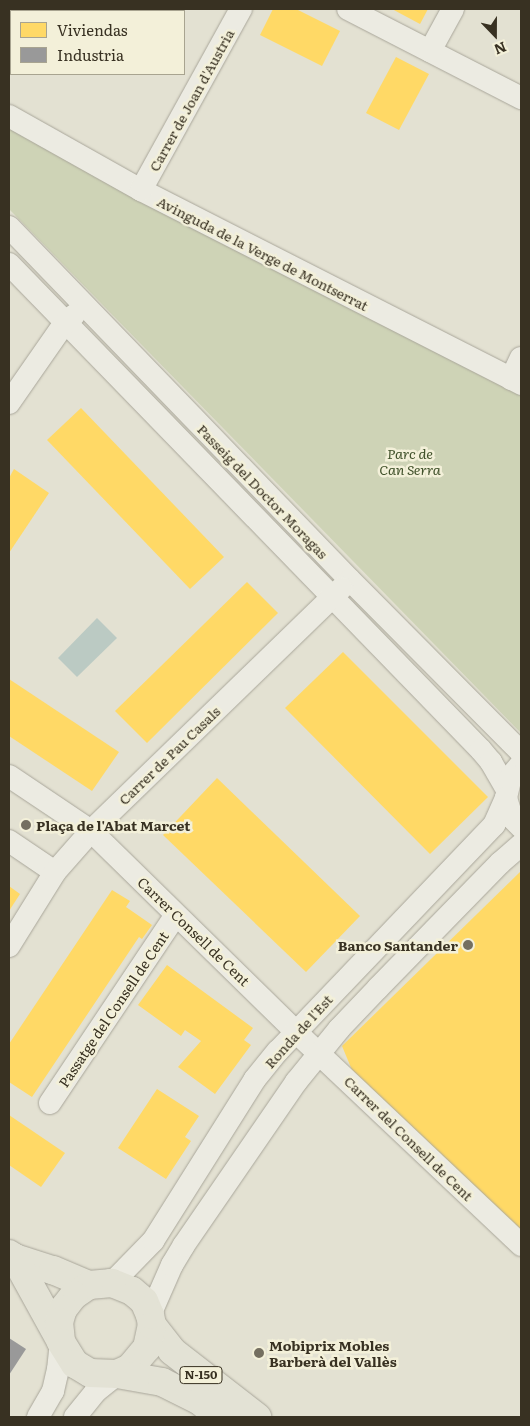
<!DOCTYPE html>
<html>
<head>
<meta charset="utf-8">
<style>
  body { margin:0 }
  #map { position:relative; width:530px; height:1426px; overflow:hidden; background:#e3e1d2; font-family:Literata,serif }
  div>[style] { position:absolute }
  .green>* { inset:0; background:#ced3b6 }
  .water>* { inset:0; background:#bbcac3 }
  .homes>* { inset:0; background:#ffd966 }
  .industry>* { inset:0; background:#999 }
  .roads { filter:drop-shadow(0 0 1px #a9a69a) drop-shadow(0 0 1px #a9a69a) }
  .minor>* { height:22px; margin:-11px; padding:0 11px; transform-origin:11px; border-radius:11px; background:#ecebe2 }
  .major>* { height:28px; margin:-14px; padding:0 14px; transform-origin:14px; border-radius:14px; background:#e3e2d5 }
  .dots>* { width:14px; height:14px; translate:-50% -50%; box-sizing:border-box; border:2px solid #f3f0d9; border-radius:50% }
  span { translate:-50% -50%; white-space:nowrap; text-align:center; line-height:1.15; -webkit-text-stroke:5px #f3f0d9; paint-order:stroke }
  .shield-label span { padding:1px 4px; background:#f3f0d9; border:1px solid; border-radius:4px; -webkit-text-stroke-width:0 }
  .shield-label { font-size:12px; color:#383122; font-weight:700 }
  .street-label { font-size:14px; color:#383122 }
  .park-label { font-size:14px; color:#41522b; font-style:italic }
  .poi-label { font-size:14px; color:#383122; font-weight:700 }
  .left { translate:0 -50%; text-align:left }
  .right { translate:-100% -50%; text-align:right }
  .frame { position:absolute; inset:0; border:10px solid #383122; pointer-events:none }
  .legend { position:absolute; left:10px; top:10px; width:175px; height:65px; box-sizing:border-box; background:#f3f0d9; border:1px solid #a8a490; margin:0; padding:6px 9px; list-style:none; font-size:15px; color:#383122 }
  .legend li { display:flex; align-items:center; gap:10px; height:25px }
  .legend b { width:25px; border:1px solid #a8a490 }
  .north { position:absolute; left:470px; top:10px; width:50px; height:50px; -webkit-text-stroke:4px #f3f0d9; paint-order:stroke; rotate:158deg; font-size:14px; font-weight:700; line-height:20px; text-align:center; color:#383122 }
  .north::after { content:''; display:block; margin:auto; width:18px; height:22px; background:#383122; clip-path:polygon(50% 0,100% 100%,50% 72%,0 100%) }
</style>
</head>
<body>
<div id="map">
  <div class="green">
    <div style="clip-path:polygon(9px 121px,521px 395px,521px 733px,9px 209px)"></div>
  </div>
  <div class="water">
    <div style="clip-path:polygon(97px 618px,117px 638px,77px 677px,58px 658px)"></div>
  </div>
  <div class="homes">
    <div style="clip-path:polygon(273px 9px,296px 9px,340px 31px,322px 66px,260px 35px)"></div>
    <div style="clip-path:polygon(392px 9px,428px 9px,420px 24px)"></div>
    <div style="clip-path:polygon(396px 57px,429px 74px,399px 130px,366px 113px)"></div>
    <div style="clip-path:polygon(81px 408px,224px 557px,190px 589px,47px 440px)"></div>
    <div style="clip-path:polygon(14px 469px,49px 493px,9px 553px,9px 478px)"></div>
    <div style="clip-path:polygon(247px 582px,278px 613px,147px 743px,115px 711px)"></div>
    <div style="clip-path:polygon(343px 652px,488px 797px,430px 854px,285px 708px)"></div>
    <div style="clip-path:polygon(9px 679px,119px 752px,92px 791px,9px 736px)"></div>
    <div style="clip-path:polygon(217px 778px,360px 916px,306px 972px,163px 835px)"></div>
    <div style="clip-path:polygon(521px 871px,521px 1232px,352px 1070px,342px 1046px)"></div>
    <div style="clip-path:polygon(9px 886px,20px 894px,9px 911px)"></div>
    <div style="clip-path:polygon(112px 890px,130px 901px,126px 907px,152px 925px,142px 939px,139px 937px,32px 1097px,9px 1082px,9px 1044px)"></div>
    <div style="clip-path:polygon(167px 965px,253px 1028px,244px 1040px,251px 1045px,215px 1094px,178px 1067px,201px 1041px,185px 1030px,181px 1036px,138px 1005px)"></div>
    <div style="clip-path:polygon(157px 1089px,199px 1116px,185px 1137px,191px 1141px,166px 1179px,118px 1148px)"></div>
    <div style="clip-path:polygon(9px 1115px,65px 1153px,41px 1187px,9px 1165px)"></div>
  </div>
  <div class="industry">
    <div style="clip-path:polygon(9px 1338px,26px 1349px,9px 1375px)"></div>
  </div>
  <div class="roads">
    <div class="minor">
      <div style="left:348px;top:9px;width:195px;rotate:27.2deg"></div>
      <div style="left:430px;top:51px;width:48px;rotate:-61.3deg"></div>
      <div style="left:9px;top:116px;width:151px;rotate:29.3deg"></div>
      <div style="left:141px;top:190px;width:427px;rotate:27deg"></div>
      <div style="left:141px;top:190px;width:207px;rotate:-61.1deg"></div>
      <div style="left:9px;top:227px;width:491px;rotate:46deg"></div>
      <div style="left:350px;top:580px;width:243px;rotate:45.2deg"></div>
      <div style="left:9px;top:264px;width:677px;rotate:45.84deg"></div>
      <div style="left:481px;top:750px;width:16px;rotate:50deg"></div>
      <div style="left:491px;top:762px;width:30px;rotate:60deg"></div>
      <div style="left:511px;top:379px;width:23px;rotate:-65deg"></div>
      <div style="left:9px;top:403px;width:96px;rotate:-55.2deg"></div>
      <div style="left:64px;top:324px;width:13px;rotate:-42deg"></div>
      <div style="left:521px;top:764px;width:16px;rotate:130deg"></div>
      <div style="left:511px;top:776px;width:23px;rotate:103deg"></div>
      <div style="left:506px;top:798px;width:21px;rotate:73deg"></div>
      <div style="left:512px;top:818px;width:13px;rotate:45deg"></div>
      <div style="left:9px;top:776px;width:99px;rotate:33.9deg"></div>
      <div style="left:91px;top:831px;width:287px;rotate:44.4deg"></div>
      <div style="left:296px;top:1032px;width:310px;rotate:43.4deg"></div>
      <div style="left:9px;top:841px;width:55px;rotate:34deg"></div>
      <div style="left:9px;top:946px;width:87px;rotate:-58.1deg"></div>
      <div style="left:55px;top:872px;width:55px;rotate:-48.7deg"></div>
      <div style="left:91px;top:831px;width:349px;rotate:-44.1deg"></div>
      <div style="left:50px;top:1103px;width:226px;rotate:-56.2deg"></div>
      <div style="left:112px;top:1283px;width:59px;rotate:-45.7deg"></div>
      <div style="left:153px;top:1241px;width:191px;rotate:-57.8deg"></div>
      <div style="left:255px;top:1079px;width:36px;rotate:-51deg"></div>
      <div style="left:278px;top:1051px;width:313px;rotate:-46.3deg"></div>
      <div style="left:494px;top:825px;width:30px;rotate:-66deg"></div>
      <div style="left:150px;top:1315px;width:55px;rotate:-66.3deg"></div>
      <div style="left:172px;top:1265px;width:23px;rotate:-59deg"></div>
      <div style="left:184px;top:1245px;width:198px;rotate:-55.5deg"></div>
      <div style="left:296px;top:1082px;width:68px;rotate:-50.9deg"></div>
      <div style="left:339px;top:1029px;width:57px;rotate:-46.4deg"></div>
      <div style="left:378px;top:988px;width:175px;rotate:-45.7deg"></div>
      <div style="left:500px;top:863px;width:28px;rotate:-41deg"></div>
      <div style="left:38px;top:1417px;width:30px;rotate:-60deg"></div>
      <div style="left:53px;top:1391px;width:22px;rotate:-77deg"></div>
      <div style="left:58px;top:1370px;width:28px;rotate:-84deg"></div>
      <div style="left:75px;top:1417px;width:32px;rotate:-51deg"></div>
      <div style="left:95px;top:1392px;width:28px;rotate:-39deg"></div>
    </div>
    <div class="major">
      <div style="left:9px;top:1254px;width:7px;rotate:34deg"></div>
      <div style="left:15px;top:1258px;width:40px;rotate:18deg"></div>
      <div style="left:53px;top:1270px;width:39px;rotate:23deg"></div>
      <div style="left:15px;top:1258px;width:94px;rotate:61.2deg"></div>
      <div style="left:152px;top:1325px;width:33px;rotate:52deg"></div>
      <div style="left:172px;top:1351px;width:108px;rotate:37.8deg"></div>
      <div style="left:117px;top:1374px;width:14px;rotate:-25deg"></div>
      <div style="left:130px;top:1368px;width:26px;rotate:-50deg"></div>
      <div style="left:147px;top:1348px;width:24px;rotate:-78deg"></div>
      <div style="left:152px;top:1325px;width:10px;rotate:-101deg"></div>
      <div style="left:150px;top:1315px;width:15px;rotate:-113deg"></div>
      <div style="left:144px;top:1301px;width:16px;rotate:-140deg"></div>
      <div style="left:132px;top:1291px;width:22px;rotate:-158deg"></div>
      <div style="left:112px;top:1283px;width:23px;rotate:175deg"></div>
      <div style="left:89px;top:1285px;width:18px;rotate:146deg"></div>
      <div style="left:74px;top:1295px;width:18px;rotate:128deg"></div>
      <div style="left:63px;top:1309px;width:14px;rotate:107deg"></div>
      <div style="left:59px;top:1322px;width:20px;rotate:84deg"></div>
      <div style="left:61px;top:1342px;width:26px;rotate:58deg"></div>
      <div style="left:75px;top:1364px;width:17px;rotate:31deg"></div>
      <div style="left:90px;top:1373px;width:27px;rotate:2deg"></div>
      <div style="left:117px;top:1374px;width:46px;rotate:10.1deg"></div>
      <div style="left:162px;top:1382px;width:42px;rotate:26.6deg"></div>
      <div style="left:200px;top:1401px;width:25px;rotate:40deg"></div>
    </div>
  </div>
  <div class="dots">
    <div style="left:26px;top:825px;background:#746f60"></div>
    <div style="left:468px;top:945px;background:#746f60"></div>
    <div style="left:259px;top:1353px;background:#746f60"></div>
  </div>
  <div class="shield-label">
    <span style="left:201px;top:1375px">N-150</span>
  </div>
  <div class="street-label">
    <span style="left:191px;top:100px;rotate:-61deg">Carrer de Joan d'Austria</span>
    <span style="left:263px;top:253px;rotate:27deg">Avinguda de la Verge de Montserrat</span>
    <span style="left:263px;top:491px;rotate:46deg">Passeig del Doctor Moragas</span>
    <span style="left:169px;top:755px;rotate:-44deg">Carrer de Pau Casals</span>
    <span style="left:194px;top:931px;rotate:44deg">Carrer Consell de Cent</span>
    <span style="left:113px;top:1009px;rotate:-56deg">Passatge del Consell de Cent</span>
    <span style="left:298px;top:1031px;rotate:-48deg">Ronda de l'Est</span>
    <span style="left:409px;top:1138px;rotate:44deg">Carrer del Consell de Cent</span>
  </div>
  <div class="park-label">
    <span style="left:410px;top:461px">Parc de<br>Can Serra</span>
  </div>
  <div class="poi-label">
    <span class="left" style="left:36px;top:825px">Plaça de l'Abat Marcet</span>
    <span class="right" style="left:458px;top:945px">Banco Santander</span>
    <span class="left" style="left:269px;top:1353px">Mobiprix Mobles<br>Barberà del Vallès</span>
  </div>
  <div class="frame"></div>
  <ul class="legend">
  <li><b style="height:14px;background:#ffd966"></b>Viviendas</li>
  <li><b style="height:14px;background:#999"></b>Industria</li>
  </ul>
  <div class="north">N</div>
</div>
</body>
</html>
